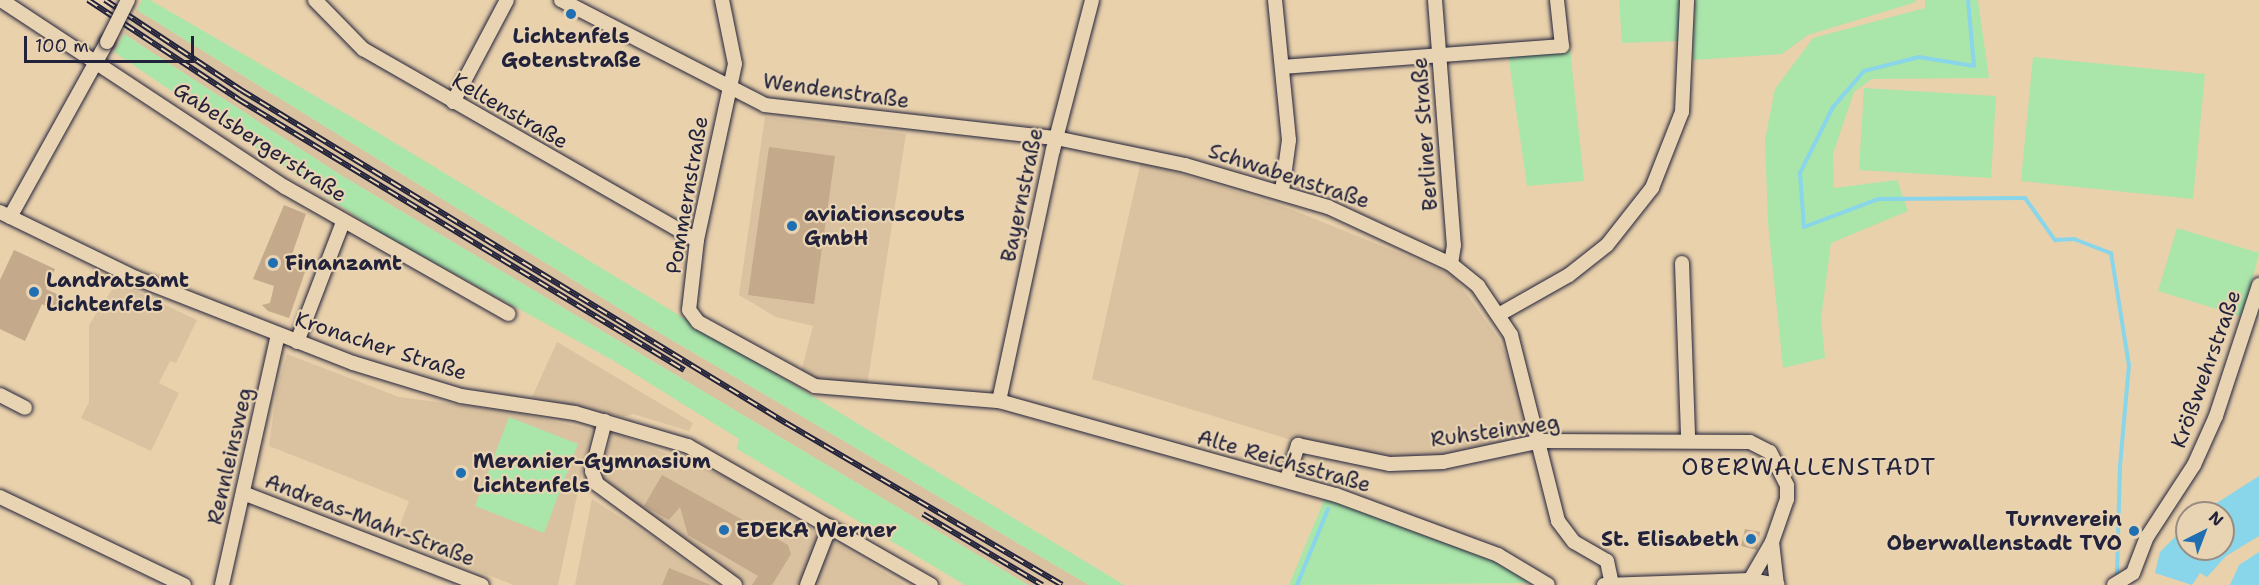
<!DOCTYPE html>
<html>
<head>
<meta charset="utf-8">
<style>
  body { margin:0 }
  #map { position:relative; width:2259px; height:585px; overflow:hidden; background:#e9d1ac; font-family:"Shantell Sans",sans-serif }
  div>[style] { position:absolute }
  .built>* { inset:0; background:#dac2a0 }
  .green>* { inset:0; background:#aae5aa }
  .water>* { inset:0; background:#89d5e9 }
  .stream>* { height:4px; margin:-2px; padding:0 2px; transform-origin:2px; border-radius:2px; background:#89d5e9 }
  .building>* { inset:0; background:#c4a98a }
  .roads { filter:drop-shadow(0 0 2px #22223b) drop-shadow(0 0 2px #22223b) }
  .minor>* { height:14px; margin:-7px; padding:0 7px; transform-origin:7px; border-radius:7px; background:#e8d3b2 }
  .rail>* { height:6px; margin-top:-3px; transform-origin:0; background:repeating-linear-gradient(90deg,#e8d3b2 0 11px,#22223b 0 22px); box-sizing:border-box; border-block:2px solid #22223b }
  .bridges { filter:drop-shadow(0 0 2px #22223b) drop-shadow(0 0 2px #22223b) }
  .minor-bridge>* { height:14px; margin:-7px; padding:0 7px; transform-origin:7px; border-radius:7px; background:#e8d3b2 }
  .dots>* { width:16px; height:16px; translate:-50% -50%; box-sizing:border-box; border:3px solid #e8d3b2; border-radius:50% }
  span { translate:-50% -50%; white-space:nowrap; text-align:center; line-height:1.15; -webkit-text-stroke:4.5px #e8d3b2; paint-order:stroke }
  .poi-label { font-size:21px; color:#22223b; font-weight:700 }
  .left { translate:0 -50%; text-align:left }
  .right { translate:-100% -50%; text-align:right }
  .street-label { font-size:21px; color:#22223b }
  .quarter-label { font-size:24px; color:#22223b; letter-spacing:1.5px }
  .north { position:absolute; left:2175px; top:501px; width:60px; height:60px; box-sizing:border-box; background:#e8d3b2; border:2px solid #998c82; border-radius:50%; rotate:42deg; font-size:16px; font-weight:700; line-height:24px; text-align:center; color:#22223b }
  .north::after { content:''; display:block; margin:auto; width:21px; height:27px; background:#1f6fb2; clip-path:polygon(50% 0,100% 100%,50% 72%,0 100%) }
  .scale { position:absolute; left:24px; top:36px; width:170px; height:27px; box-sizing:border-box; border:3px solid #22223b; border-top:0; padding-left:8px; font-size:18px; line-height:21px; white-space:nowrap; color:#22223b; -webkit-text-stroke:4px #e8d3b2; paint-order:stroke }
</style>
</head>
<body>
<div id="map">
  <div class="built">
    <div style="clip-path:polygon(137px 10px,641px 322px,1089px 585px,1028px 585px,339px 174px,124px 34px)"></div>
    <div style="clip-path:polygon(765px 117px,906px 134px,867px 386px,800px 376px,813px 326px,776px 317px,739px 295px)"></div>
    <div style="clip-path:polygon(1141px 161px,1293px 210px,1453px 275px,1498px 338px,1516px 375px,1531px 436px,1437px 458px,1400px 460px,1308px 445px,1092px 379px)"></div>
    <div style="clip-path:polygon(117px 282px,197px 320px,176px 363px,170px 361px,159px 383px,179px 393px,151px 451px,81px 418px,89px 402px,89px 325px)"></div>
    <div style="clip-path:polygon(557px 342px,693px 423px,689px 431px,633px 414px,623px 417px,532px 397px)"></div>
    <div style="clip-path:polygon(287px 354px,399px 397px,514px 412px,591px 430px,558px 585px,514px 585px,395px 539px,409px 501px,269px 446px,277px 388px)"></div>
    <div style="clip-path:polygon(612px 432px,728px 478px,905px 585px,745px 585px,606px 486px,600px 475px)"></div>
    <div style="clip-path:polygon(592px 499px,665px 546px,716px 585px,575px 585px)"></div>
  </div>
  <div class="green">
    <div style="clip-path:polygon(142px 0,150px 0,367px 126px,1124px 585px,1089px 585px,641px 322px,137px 10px)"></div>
    <div style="clip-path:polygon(1619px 0,1680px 0,1682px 41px,1622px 43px)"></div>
    <div style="clip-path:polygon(1695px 0,1916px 0,1916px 2px,1808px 35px,1782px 54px,1693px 60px)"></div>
    <div style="clip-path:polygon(1925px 0,1978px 0,1989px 78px,1872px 79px,1854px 92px,1833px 154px,1834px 188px,1897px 180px,1908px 211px,1831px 243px,1821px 319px,1825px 358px,1783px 368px,1768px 223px,1765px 140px,1775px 89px,1813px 38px,1925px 8px)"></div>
    <div style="clip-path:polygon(124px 34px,339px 174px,1028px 585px,965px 585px,737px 449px,739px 439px,614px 361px,382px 234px,114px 52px)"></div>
    <div style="clip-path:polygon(1570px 49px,1584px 181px,1527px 186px,1508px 54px)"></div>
    <div style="clip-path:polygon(2033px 57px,2205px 74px,2193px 199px,2021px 181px)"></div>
    <div style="clip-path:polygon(1864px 88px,1996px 96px,1991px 178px,1859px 170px)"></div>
    <div style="clip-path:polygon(2177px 228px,2259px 253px,2243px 317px,2158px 291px)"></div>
    <div style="clip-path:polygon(509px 417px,578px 444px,544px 533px,475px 506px)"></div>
    <div style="clip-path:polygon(1325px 498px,1517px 570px,1532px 583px,1289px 585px)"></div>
  </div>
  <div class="water">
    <div style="clip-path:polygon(2259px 476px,2259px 536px,2226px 556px,2207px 577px,2200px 573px,2192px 585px,2155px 573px,2160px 552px,2187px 525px,2187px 549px,2223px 549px,2223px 513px,2201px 513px)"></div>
    <div style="clip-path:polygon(2259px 552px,2259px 585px,2230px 585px,2239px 565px)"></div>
  </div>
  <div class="stream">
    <div style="left:1968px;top:0;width:66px;rotate:84.8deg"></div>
    <div style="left:1974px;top:66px;width:56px;rotate:-170.7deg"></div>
    <div style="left:1919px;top:57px;width:57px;rotate:165.7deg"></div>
    <div style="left:1864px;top:71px;width:48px;rotate:130.7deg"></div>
    <div style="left:1833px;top:107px;width:74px;rotate:116.6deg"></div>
    <div style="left:1800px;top:173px;width:54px;rotate:85.8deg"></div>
    <div style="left:1804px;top:227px;width:79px;rotate:-20.7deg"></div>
    <div style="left:1878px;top:199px;width:147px;rotate:-0.4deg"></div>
    <div style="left:2025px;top:198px;width:52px;rotate:54.5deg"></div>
    <div style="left:2055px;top:240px;width:19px;rotate:-3deg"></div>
    <div style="left:2074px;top:239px;width:40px;rotate:21deg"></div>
    <div style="left:2111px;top:253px;width:113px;rotate:80.9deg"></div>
    <div style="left:2129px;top:365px;width:101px;rotate:95.1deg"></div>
    <div style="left:2120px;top:466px;width:108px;rotate:91.6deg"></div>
    <div style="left:1297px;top:585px;width:82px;rotate:-67.8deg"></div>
  </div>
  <div class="building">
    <div style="clip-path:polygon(769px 147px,835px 156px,814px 304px,748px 295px)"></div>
    <div style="clip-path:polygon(284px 205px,306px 214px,288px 266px,305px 272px,289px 318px,268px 311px,262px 305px,270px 303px,274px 286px,253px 279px)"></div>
    <div style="clip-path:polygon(14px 250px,55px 269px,46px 289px,61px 296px,54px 310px,42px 304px,25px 341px,0 329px,0 280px)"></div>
    <div style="clip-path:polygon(662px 475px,788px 545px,791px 554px,772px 585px,752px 585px,758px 576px,688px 535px,680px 507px,669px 520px,644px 506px)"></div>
    <div style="clip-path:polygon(1745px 529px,1760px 532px,1757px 550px,1741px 546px)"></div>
    <div style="clip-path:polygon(669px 568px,711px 585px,662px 585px)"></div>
  </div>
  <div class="roads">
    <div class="minor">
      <div style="left:1px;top:0;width:340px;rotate:33.4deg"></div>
      <div style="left:285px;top:187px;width:257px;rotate:29.6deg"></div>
      <div style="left:315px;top:0;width:69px;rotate:45.6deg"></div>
      <div style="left:363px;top:49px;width:385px;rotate:29.8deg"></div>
      <div style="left:561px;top:0;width:229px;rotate:27.2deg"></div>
      <div style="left:765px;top:105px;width:293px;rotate:6.5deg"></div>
      <div style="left:1056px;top:138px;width:132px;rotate:11.8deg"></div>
      <div style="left:1185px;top:165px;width:149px;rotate:16.4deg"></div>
      <div style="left:1328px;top:207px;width:136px;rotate:24.9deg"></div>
      <div style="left:1451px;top:264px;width:35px;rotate:39deg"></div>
      <div style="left:1478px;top:286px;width:59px;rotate:56deg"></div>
      <div style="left:1511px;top:335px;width:192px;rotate:75.8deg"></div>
      <div style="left:1558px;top:521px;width:26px;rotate:53deg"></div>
      <div style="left:1574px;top:542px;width:38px;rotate:30deg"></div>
      <div style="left:1607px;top:561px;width:25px;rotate:78deg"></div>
      <div style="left:722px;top:0;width:65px;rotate:78.5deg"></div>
      <div style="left:735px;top:64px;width:180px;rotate:102.2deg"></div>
      <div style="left:697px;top:240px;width:70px;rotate:96.5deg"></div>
      <div style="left:689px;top:310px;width:15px;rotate:53deg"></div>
      <div style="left:698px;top:322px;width:133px;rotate:28.7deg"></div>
      <div style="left:815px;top:386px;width:185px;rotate:4.7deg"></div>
      <div style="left:999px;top:401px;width:350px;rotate:15.6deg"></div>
      <div style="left:1336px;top:495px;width:173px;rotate:20.3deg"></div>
      <div style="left:1498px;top:555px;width:58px;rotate:31deg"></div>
      <div style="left:1275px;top:0;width:141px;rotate:84.3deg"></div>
      <div style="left:1289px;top:140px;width:51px;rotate:97.8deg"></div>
      <div style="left:1435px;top:0;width:246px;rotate:85.6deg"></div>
      <div style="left:1454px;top:245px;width:19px;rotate:99deg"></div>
      <div style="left:1282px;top:67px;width:281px;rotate:-4.3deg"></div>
      <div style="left:1562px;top:46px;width:46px;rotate:-96.2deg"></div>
      <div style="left:453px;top:102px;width:115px;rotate:-62.1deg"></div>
      <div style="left:0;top:212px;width:151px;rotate:25.9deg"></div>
      <div style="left:136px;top:278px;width:233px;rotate:21.4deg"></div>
      <div style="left:353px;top:363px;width:113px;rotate:17deg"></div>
      <div style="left:461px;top:396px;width:115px;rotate:8.5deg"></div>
      <div style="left:575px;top:413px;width:118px;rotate:16.3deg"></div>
      <div style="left:688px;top:446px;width:280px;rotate:29.8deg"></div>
      <div style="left:10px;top:217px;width:200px;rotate:-61deg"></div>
      <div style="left:1682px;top:263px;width:176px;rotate:88deg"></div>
      <div style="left:1500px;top:314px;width:79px;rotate:-29.5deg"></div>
      <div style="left:1569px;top:275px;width:48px;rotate:-38.3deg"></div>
      <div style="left:1607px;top:245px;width:73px;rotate:-51.7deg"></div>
      <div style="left:1652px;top:188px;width:82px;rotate:-68.5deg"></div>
      <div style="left:1682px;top:112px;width:112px;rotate:-87.4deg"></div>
      <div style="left:297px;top:342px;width:129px;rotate:-69deg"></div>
      <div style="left:0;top:395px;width:28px;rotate:27deg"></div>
      <div style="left:999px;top:401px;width:257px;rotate:-77.9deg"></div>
      <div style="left:1053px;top:150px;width:155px;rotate:-75.4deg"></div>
      <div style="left:605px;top:421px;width:52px;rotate:104.6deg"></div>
      <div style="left:592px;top:471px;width:14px;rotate:69deg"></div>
      <div style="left:597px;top:484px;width:171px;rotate:36.2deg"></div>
      <div style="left:1287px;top:479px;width:36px;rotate:-72deg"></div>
      <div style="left:1298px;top:445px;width:94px;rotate:11.7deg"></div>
      <div style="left:1390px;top:464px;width:53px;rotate:-2.2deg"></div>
      <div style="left:1443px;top:462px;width:100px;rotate:-12.1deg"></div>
      <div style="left:1541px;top:441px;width:209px;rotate:0.3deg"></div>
      <div style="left:1750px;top:442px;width:22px;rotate:27deg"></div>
      <div style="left:1770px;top:452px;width:38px;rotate:63deg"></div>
      <div style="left:1787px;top:486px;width:13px;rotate:90deg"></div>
      <div style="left:1787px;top:499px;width:46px;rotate:109.2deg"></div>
      <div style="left:1772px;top:542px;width:43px;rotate:83.4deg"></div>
      <div style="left:243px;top:493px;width:256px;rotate:21.1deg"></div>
      <div style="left:0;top:497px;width:204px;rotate:25.6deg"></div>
      <div style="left:1750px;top:580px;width:44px;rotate:-59.9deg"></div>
      <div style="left:222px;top:585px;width:256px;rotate:-77.4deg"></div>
      <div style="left:807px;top:585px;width:63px;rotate:-68.7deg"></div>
      <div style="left:1604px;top:585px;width:146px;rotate:-2deg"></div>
      <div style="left:1750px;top:580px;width:28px;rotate:10deg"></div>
      <div style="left:2114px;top:585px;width:22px;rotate:-32deg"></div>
      <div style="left:2133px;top:573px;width:39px;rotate:-69deg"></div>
      <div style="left:2147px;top:537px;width:86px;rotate:-56.9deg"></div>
      <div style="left:2194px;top:465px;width:54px;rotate:-65.8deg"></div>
      <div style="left:2216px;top:416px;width:138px;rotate:-71.8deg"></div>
    </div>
  </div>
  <div class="rail">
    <div style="left:88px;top:0;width:180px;rotate:33.4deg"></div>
    <div style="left:238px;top:99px;width:522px;rotate:31.28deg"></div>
    <div style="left:105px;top:0;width:163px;rotate:33.5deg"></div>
    <div style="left:241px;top:90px;width:639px;rotate:31.43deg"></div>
    <div style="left:786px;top:423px;width:320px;rotate:30.4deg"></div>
    <div style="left:923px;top:514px;width:139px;rotate:30.8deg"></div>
  </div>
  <div class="bridges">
    <div class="minor-bridge">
      <div style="left:107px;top:42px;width:47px;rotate:-63.4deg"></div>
    </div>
  </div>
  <div class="dots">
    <div style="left:571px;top:14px;background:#1f6fb2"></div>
    <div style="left:792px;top:226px;background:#1f6fb2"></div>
    <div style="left:273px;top:263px;background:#1f6fb2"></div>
    <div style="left:34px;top:292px;background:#1f6fb2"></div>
    <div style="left:461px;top:473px;background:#1f6fb2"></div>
    <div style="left:724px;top:530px;background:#1f6fb2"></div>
    <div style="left:2134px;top:531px;background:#1f6fb2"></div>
    <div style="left:1751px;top:539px;background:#1f6fb2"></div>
  </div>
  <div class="poi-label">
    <span style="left:571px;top:48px">Lichtenfels<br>Gotenstraße</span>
    <span class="left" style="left:804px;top:226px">aviationscouts<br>GmbH</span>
    <span class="left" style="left:285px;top:263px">Finanzamt</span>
    <span class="left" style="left:46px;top:292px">Landratsamt<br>Lichtenfels</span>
    <span class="left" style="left:473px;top:473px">Meranier-Gymnasium<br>Lichtenfels</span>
    <span class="right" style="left:2122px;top:531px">Turnverein<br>Oberwallenstadt TVO</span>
    <span class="left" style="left:736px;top:530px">EDEKA Werner</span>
    <span class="right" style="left:1739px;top:539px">St. Elisabeth</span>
  </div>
  <div class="street-label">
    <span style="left:836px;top:91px;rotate:8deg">Wendenstraße</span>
    <span style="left:510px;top:111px;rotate:30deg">Keltenstraße</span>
    <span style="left:1425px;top:134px;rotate:-94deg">Berliner Straße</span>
    <span style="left:260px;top:142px;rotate:33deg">Gabelsbergerstraße</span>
    <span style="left:1289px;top:176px;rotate:18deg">Schwabenstraße</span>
    <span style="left:687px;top:195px;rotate:-80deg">Pommernstraße</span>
    <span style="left:1022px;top:195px;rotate:-78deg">Bayernstraße</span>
    <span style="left:381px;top:346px;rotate:18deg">Kronacher Straße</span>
    <span style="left:2206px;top:369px;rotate:-70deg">Krößwehrstraße</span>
    <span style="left:1495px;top:431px;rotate:-8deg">Ruhsteinweg</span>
    <span style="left:230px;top:456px;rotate:-77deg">Rennleinsweg</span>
    <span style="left:1284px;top:461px;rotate:16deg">Alte Reichsstraße</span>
    <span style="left:370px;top:520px;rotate:21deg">Andreas-Mahr-Straße</span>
  </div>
  <div class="quarter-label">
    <span style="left:1809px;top:468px">OBERWALLENSTADT</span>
  </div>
  <div class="north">N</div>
  <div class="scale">100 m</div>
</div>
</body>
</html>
